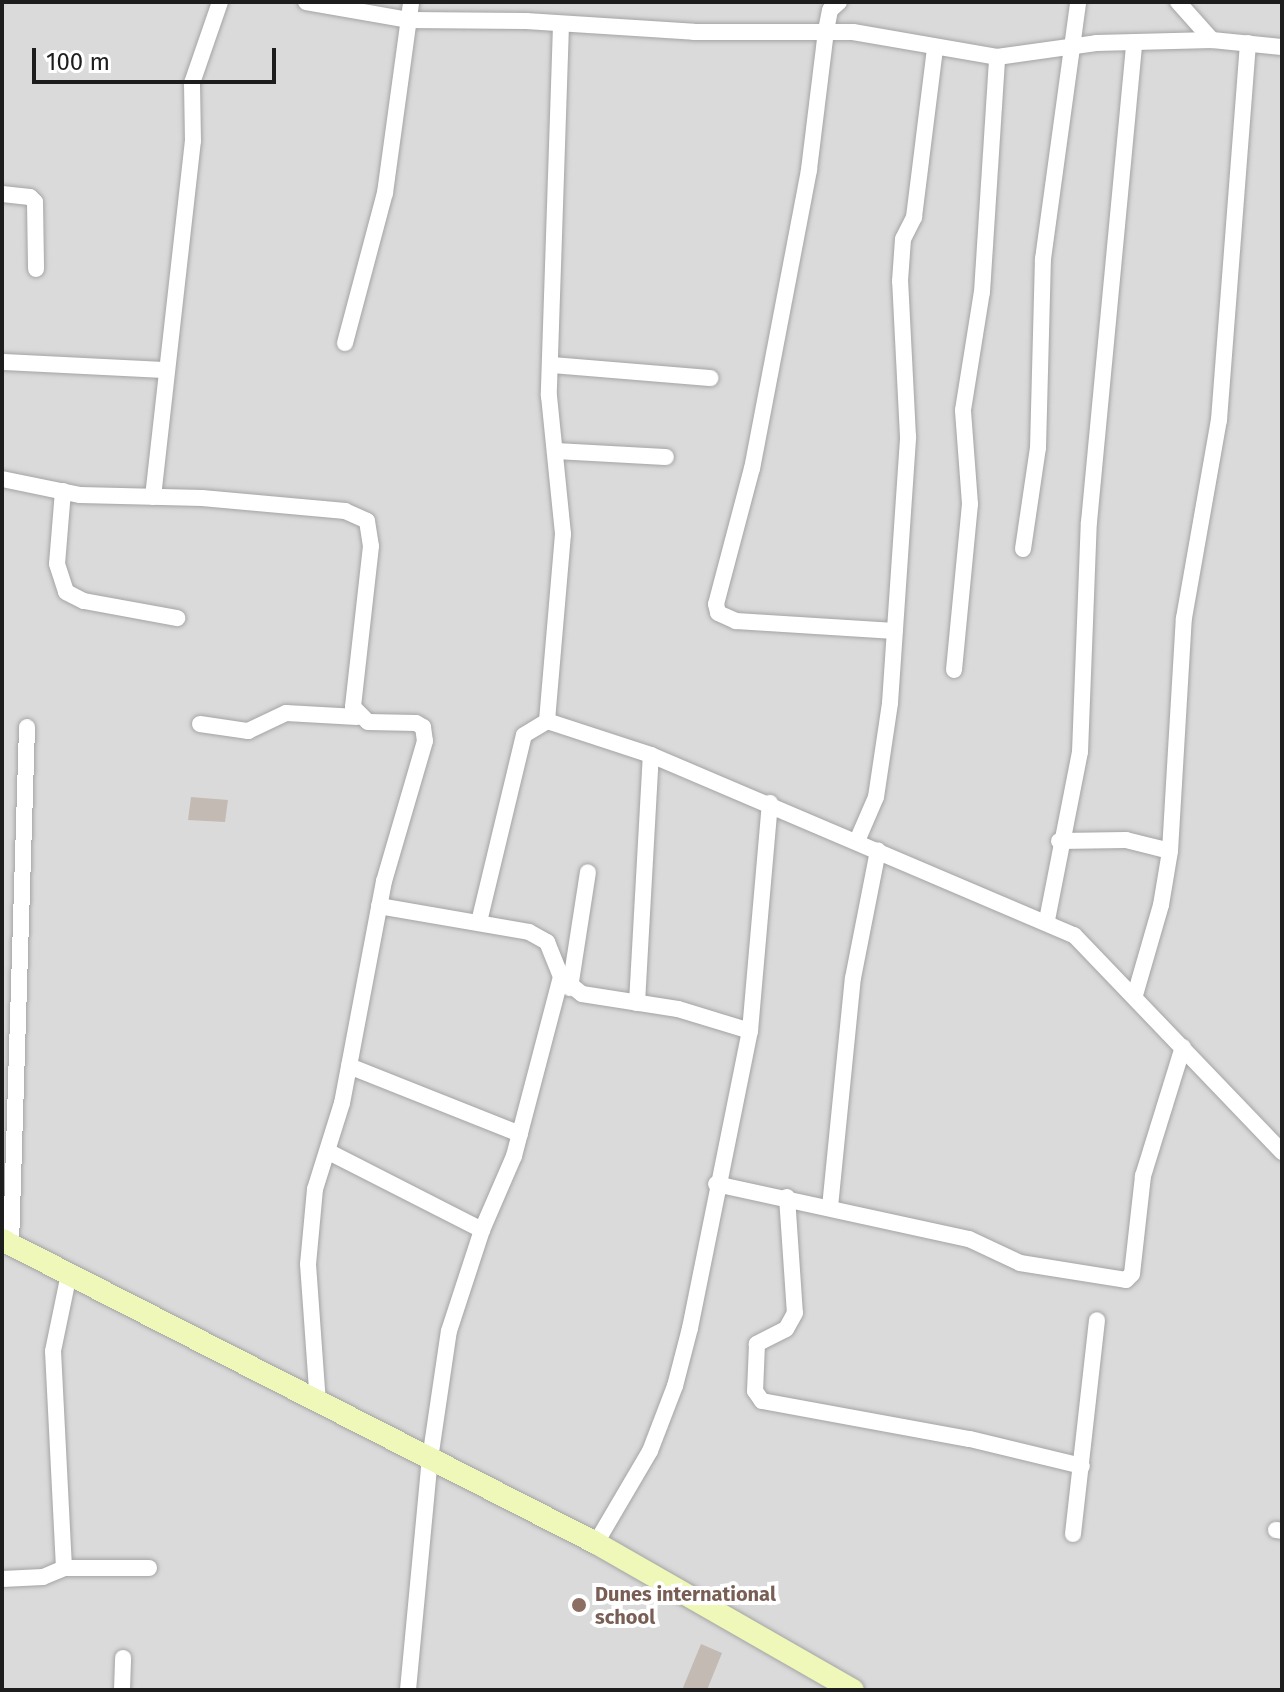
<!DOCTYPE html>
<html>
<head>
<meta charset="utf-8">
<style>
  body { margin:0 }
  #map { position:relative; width:1284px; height:1692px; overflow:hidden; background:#eeebe3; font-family:"Fira Sans",sans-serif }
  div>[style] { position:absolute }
  .residential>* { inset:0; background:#dbdada }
  .building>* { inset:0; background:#c3bab3 }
  .roads { filter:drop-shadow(0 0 2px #a4a4a4) drop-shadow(0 0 2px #a4a4a4) }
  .minor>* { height:16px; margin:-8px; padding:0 8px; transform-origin:8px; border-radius:8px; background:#fff }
  .secondary>* { height:22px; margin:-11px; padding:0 11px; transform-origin:11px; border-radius:11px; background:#eff8b8 }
  .dots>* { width:22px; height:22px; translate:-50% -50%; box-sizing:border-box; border:4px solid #fff; border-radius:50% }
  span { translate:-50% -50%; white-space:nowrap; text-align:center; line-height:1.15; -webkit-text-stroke:8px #fff; paint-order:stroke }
  .education-label { font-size:20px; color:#785e54; font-weight:700 }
  .left { translate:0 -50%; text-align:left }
  .frame { position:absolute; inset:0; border:4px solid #1d1d1d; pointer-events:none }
  .scale { position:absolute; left:32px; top:48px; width:244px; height:36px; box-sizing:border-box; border:4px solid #1d1d1d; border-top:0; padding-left:10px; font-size:24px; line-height:28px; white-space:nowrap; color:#1d1d1d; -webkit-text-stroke:6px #fff; paint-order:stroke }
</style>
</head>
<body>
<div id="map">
  <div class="residential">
    <div style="clip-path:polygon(2px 2px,1282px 2px,1282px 1690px,2px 1690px)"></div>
  </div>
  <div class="building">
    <div style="clip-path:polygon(191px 797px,228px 800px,225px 822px,188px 820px)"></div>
    <div style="clip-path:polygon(701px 1644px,722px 1653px,707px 1690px,682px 1690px)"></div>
  </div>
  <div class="roads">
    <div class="minor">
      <div style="left:306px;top:2px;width:105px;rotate:9.9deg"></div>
      <div style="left:409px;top:20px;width:117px;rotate:0.5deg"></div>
      <div style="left:526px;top:21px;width:168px;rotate:3.7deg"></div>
      <div style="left:694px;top:32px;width:159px"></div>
      <div style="left:853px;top:32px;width:146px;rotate:9.8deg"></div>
      <div style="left:997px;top:57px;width:100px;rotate:-8deg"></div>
      <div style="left:1096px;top:43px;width:116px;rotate:-1.5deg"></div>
      <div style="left:1212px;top:40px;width:70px;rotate:5.7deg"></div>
      <div style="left:839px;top:2px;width:12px;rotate:138deg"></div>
      <div style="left:830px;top:10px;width:21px;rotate:101deg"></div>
      <div style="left:826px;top:31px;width:140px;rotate:97deg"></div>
      <div style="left:809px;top:170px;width:303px;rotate:100.8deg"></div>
      <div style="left:752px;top:468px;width:141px;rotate:104.8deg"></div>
      <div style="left:716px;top:604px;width:9px;rotate:77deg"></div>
      <div style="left:718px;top:613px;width:20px;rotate:24deg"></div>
      <div style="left:736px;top:621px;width:159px;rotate:3.6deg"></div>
      <div style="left:1178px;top:2px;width:51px;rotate:48.2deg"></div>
      <div style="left:561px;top:25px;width:371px;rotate:91.9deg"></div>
      <div style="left:549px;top:396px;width:139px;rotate:84.2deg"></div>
      <div style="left:563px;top:534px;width:188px;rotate:94.9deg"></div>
      <div style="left:547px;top:721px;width:109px;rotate:18.1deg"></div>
      <div style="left:651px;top:755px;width:460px;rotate:23.1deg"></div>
      <div style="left:1074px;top:935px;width:301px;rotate:46.2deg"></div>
      <div style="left:2px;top:194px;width:28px;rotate:6deg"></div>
      <div style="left:30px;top:197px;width:7px;rotate:45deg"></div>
      <div style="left:35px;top:202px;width:67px;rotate:89.1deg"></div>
      <div style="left:345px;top:343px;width:155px;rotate:-75.1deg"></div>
      <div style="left:385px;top:193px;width:193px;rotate:-82.2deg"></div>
      <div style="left:2px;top:362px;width:164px;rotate:2.8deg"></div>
      <div style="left:551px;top:365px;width:160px;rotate:4.7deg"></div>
      <div style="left:555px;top:451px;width:111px;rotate:3.1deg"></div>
      <div style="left:2px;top:479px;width:80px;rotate:11.6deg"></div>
      <div style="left:80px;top:495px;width:122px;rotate:1.4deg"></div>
      <div style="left:202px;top:498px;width:144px;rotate:5.2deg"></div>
      <div style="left:345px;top:511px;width:24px;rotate:24deg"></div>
      <div style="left:367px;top:521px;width:25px;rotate:81deg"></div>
      <div style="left:371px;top:546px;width:162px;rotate:96.4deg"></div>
      <div style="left:353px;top:707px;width:21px;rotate:45deg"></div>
      <div style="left:368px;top:722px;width:48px;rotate:1.2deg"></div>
      <div style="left:416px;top:723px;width:8px;rotate:30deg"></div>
      <div style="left:423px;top:727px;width:14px;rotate:82deg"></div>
      <div style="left:425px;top:741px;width:146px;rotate:106.3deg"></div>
      <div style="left:384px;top:881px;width:226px;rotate:100.7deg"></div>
      <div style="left:342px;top:1103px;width:90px;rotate:107.4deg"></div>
      <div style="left:315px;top:1189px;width:75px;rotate:95.3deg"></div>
      <div style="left:308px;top:1264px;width:138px;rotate:85.9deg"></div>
      <div style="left:63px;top:491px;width:73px;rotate:94.7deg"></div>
      <div style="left:57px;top:564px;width:29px;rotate:72deg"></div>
      <div style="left:66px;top:592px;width:20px;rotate:27deg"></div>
      <div style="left:84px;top:601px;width:95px;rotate:10.4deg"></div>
      <div style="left:153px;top:497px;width:358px;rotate:-83.6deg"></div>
      <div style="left:193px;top:141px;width:58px;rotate:-91deg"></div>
      <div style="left:192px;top:83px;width:86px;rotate:-70.9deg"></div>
      <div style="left:1023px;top:549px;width:102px;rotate:-81.6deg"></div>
      <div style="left:1038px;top:448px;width:189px;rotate:-88.5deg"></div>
      <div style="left:1043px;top:259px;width:259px;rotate:-82.2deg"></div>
      <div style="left:954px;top:670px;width:167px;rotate:-84.5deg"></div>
      <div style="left:970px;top:504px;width:94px;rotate:-94.3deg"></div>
      <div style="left:963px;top:410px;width:120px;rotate:-80.9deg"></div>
      <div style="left:982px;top:292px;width:235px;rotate:-86.3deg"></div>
      <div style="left:200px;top:724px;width:49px;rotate:8.3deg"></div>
      <div style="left:248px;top:731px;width:42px;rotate:-25.3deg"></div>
      <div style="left:286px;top:713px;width:71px;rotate:3.2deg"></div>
      <div style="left:857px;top:841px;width:48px;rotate:-66.6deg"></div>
      <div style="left:876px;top:797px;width:95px;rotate:-81.5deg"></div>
      <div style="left:890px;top:703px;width:267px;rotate:-86.1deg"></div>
      <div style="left:908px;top:437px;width:156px;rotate:-92.9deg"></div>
      <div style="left:900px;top:281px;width:42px;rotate:-85.9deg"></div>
      <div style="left:903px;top:239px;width:25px;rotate:-63deg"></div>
      <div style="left:914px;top:217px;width:170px;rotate:-82.9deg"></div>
      <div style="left:1059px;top:841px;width:67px;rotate:-0.9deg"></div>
      <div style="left:1126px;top:840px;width:45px;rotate:14deg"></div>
      <div style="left:379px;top:906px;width:152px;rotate:9.8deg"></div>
      <div style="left:529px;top:932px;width:21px;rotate:29deg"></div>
      <div style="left:547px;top:942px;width:38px;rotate:68deg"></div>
      <div style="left:561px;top:977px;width:27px;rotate:39deg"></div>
      <div style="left:582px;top:994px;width:97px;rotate:8.9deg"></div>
      <div style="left:678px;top:1009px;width:75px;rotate:17deg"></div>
      <div style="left:1047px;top:920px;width:171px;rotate:-78.9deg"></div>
      <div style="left:1080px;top:752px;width:230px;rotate:-87.8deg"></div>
      <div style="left:1089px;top:522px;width:482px;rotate:-84.6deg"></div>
      <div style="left:479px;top:922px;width:192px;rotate:-76.5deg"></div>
      <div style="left:524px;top:735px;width:27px;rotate:-31deg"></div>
      <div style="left:570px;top:988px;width:117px;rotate:-81.2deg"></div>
      <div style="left:1135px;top:995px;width:94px;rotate:-73.9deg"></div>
      <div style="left:1161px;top:905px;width:55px;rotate:-80.5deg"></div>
      <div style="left:1170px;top:851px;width:233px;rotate:-86.6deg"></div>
      <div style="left:1184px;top:618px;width:201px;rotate:-80deg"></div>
      <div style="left:1219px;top:420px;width:378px;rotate:-85.6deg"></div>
      <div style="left:637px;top:1003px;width:248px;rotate:-86.8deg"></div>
      <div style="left:349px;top:1066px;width:184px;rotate:21.7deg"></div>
      <div style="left:329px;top:1152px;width:172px;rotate:27deg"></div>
      <div style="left:716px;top:1184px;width:259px;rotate:12.3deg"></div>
      <div style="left:969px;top:1239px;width:56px;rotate:25.2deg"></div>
      <div style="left:1020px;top:1263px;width:107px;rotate:9.1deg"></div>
      <div style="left:1126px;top:1280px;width:8px;rotate:-45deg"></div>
      <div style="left:1132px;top:1274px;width:99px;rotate:-83.6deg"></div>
      <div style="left:1143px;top:1176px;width:135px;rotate:-72.8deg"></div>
      <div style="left:787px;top:1197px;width:116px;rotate:86.1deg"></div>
      <div style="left:795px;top:1313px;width:18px;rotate:119deg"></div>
      <div style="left:786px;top:1329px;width:33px;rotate:153deg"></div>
      <div style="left:757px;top:1344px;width:47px;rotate:92.4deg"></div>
      <div style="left:755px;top:1391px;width:12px;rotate:55deg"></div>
      <div style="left:762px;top:1401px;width:211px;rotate:10.4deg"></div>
      <div style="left:970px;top:1439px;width:115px;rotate:13.6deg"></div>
      <div style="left:830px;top:1207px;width:230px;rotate:-84.3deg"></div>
      <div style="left:853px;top:978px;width:130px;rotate:-78.9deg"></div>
      <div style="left:11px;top:1245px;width:518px;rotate:-88.23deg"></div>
      <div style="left:1276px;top:1530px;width:6px;rotate:9deg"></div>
      <div style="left:1073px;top:1534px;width:215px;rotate:-83.6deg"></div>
      <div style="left:596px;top:1543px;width:107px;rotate:-59.6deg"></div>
      <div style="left:650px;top:1451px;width:70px;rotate:-69deg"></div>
      <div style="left:675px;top:1386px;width:60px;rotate:-75.5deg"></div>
      <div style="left:690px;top:1328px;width:303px;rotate:-78.6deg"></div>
      <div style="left:750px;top:1031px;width:229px;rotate:-85deg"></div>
      <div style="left:64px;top:1568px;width:217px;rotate:-92.9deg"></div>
      <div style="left:53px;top:1351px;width:79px;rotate:-78.3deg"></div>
      <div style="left:2px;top:1579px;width:41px;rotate:-2.8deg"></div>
      <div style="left:43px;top:1577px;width:23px;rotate:-23deg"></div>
      <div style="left:64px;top:1568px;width:85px"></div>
      <div style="left:122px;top:1690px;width:32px;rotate:-88deg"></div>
      <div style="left:408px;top:1690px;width:232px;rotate:-84.6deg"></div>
      <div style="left:430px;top:1459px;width:129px;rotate:-81.6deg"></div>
      <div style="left:449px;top:1331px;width:106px;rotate:-71.9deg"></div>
      <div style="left:482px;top:1230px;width:81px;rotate:-66.6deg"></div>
      <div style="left:514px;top:1156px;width:185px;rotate:-75.3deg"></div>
    </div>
    <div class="secondary">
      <div style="left:2px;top:1240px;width:667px;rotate:27.03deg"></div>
      <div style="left:596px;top:1543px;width:296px;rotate:29.8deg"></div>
    </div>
  </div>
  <div class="dots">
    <div style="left:579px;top:1605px;background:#8d6e63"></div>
  </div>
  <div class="education-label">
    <span class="left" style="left:595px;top:1606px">Dunes international<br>school</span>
  </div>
  <div class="frame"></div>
  <div class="scale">100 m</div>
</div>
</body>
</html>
